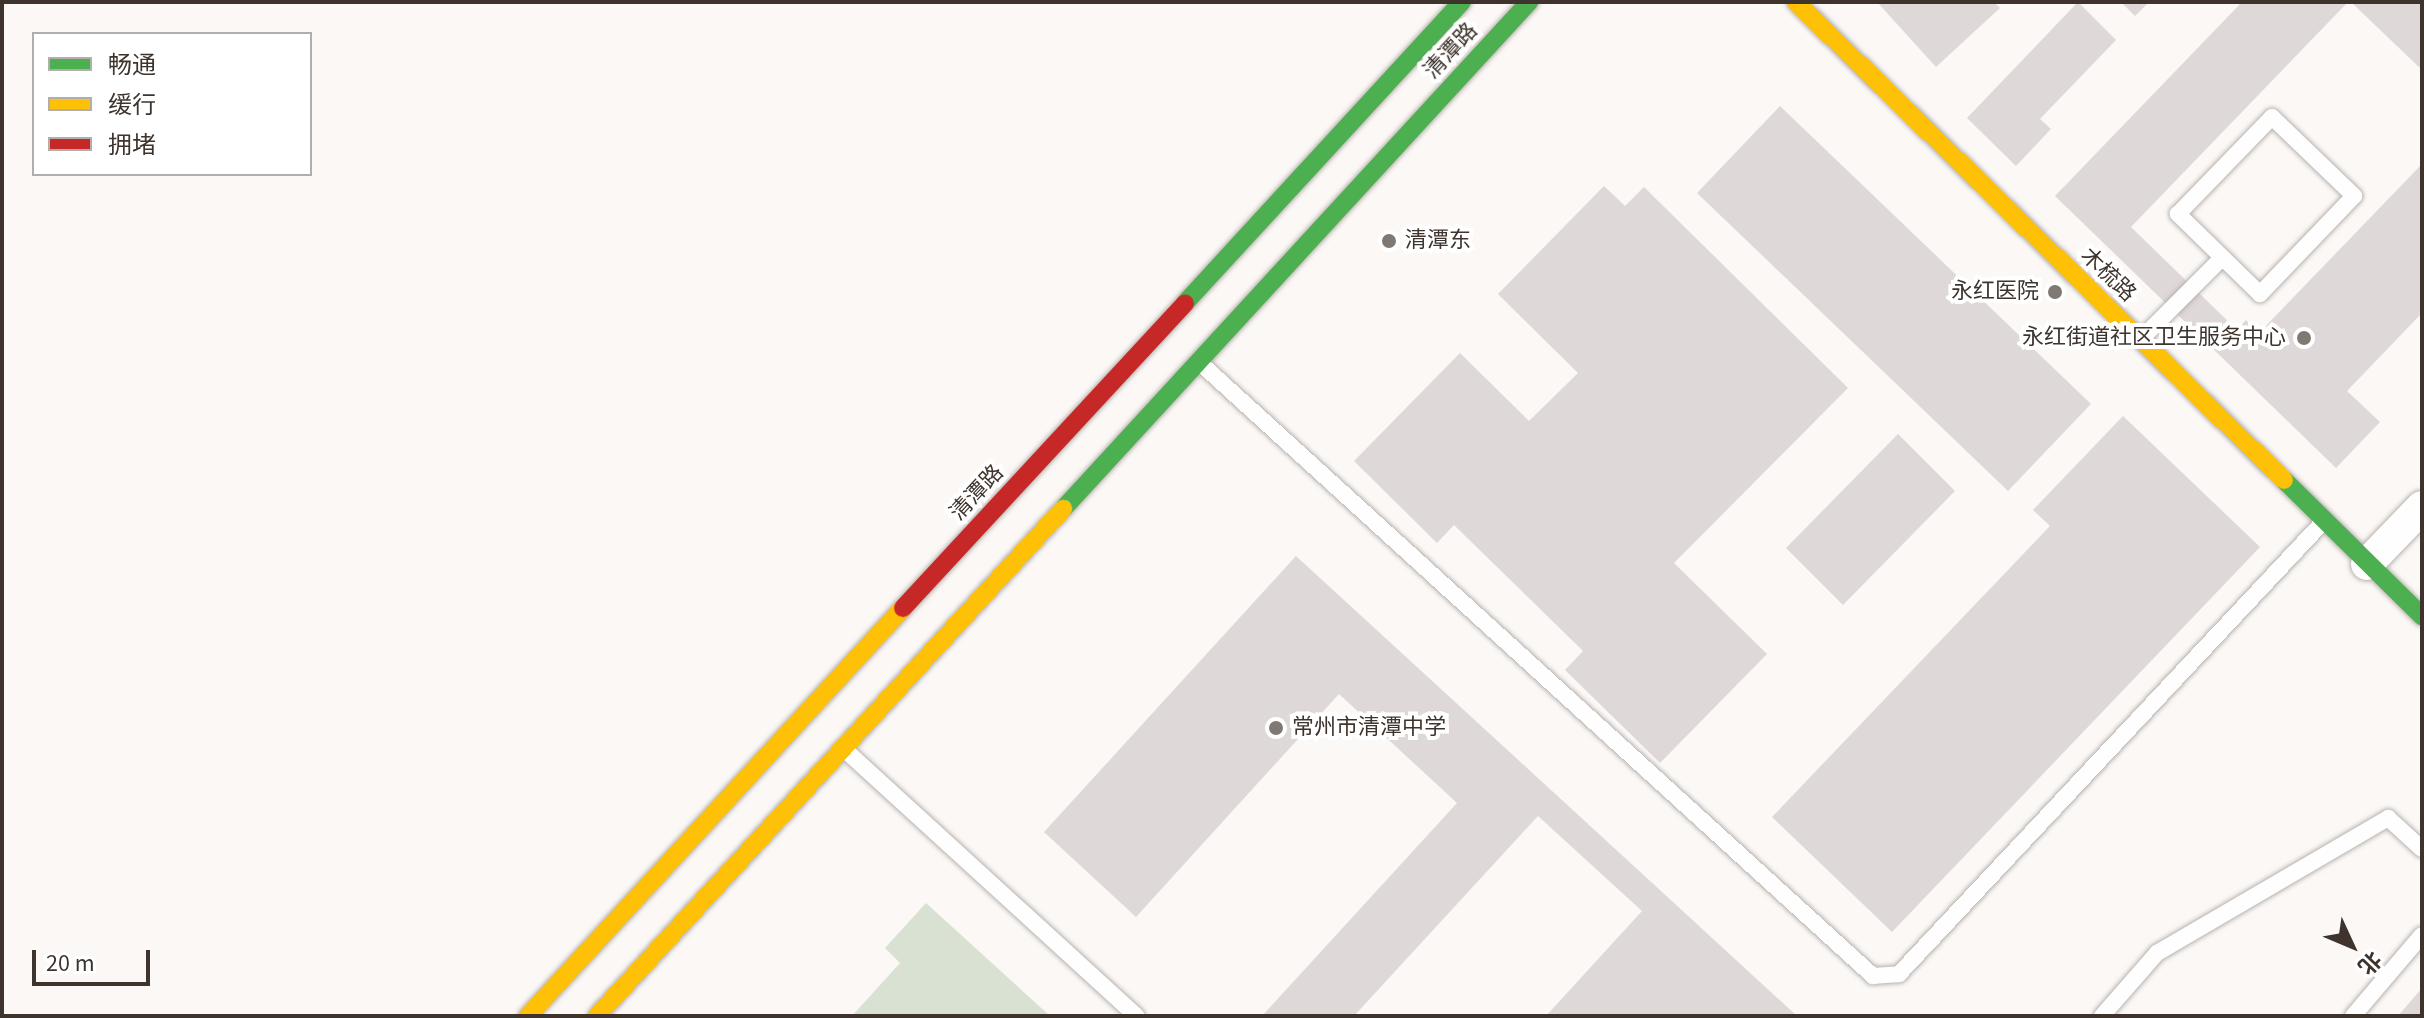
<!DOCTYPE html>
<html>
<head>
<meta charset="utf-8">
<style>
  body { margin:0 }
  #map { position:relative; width:2424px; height:1018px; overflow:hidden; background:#fbf8f6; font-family:"Source Sans 3","Noto Sans SC",sans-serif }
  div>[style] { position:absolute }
  .green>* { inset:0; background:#d8e1d2 }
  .building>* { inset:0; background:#dfd8d9 }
  .roads { filter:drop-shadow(0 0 2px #b8b3ae) drop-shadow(0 0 2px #b8b3ae) }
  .lane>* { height:16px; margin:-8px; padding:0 8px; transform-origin:8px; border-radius:8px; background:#fefefe }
  .street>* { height:32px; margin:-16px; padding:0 16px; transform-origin:16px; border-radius:16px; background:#fefefe }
  .fast>* { height:18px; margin:-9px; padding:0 9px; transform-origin:9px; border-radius:9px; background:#4caf50 }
  .slow>* { height:18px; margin:-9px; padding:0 9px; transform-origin:9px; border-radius:9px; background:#ffc107 }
  .jam>* { height:18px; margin:-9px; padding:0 9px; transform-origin:9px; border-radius:9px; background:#c62828 }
  .dots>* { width:22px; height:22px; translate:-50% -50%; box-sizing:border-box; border:4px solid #fff; border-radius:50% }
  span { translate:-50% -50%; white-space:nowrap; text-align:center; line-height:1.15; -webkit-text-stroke:8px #fff; paint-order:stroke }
  .street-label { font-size:22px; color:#3e342d }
  .poi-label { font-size:22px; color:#3e342d }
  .left { translate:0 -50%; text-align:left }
  .right { translate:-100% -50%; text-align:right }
  .frame { position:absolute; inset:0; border:4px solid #3e342d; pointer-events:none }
  .legend { position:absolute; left:32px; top:32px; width:280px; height:144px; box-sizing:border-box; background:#fff; border:2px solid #b2aeab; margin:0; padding:10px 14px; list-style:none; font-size:24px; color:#3e342d }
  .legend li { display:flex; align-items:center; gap:16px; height:40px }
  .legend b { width:40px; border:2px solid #b2aeab }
  .north { position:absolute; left:2312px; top:906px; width:80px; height:80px; -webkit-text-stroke:6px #fff; paint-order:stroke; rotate:134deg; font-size:22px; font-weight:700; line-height:32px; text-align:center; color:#3e342d }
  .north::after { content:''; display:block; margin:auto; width:28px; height:36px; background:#3e342d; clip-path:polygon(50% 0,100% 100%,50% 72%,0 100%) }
  .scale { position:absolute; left:32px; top:950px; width:118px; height:36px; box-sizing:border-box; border:4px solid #3e342d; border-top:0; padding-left:10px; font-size:24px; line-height:28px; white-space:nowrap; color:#3e342d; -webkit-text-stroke:6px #fff; paint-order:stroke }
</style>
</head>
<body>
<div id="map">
  <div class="green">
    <div style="clip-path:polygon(926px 903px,1050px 1016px,852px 1016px,900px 963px,885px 948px)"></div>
  </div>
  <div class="building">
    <div style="clip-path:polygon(1877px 2px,1994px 2px,2000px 8px,1936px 67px)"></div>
    <div style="clip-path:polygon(2078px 2px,2116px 40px,2040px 119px,2051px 129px,2016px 166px,1967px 118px)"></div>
    <div style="clip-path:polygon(2121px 2px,2149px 2px,2135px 16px)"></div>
    <div style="clip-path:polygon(2242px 2px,2348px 2px,2131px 227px,2237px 330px,2246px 320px,2259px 333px,2422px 164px,2422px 313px,2347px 391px,2380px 422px,2336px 468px,2055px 196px)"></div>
    <div style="clip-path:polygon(2351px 2px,2422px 2px,2422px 70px)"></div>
    <div style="clip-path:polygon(1780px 106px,2091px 404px,2008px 491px,1697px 193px)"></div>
    <div style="clip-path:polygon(1604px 186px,1625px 206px,1644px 187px,1848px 388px,1674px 563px,1767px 654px,1660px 763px,1565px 670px,1583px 651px,1454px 525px,1437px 543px,1354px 461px,1460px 353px,1529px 421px,1578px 373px,1498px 294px)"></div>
    <div style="clip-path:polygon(2123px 416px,2260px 547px,1892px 932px,1772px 817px,2050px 526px,2033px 510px)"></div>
    <div style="clip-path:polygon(1898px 434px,1955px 491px,1843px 605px,1786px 548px)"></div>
    <div style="clip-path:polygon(1296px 556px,1661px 891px,1797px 1016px,1546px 1016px,1642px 911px,1538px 816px,1354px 1016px,1262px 1016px,1457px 803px,1339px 694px,1136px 917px,1044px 832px)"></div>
    <div style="clip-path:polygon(2422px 988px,2422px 1016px,2398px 1016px)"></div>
  </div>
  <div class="roads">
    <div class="lane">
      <div style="left:2272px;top:117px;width:114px;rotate:43.9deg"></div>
      <div style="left:2354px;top:196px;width:136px;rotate:133.8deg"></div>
      <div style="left:2260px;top:294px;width:115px;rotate:-135.7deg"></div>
      <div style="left:2178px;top:214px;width:135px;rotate:-45.9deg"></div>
      <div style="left:2141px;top:339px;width:115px;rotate:-45deg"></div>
      <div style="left:1199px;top:362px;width:912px;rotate:42.33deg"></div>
      <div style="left:1873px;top:976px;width:26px;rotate:-4deg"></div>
      <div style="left:1899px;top:974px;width:618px;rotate:-46.83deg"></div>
      <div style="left:844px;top:749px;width:396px;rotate:42.4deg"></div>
      <div style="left:2102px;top:1016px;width:84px;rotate:-48.9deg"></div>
      <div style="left:2157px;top:953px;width:268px;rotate:-30.3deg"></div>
      <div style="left:2388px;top:818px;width:46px;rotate:42.4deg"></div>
      <div style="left:2353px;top:1016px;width:106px;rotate:-49.6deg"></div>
    </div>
    <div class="street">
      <div style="left:2367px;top:564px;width:79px;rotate:-46deg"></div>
    </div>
    <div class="fast">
      <div style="left:1185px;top:303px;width:409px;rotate:-47.4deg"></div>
      <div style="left:2284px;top:480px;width:194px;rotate:44.6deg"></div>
      <div style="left:1063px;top:509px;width:689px;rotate:-47.41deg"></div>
    </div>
    <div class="slow">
      <div style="left:1796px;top:2px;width:683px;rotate:44.41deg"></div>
      <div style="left:528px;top:1016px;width:554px;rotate:-47.41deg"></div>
      <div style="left:597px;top:1016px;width:689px;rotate:-47.41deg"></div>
    </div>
    <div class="jam">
      <div style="left:903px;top:608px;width:415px;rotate:-47.2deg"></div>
    </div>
  </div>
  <div class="dots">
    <div style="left:1389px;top:241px;background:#807973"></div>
    <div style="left:2055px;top:292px;background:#807973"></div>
    <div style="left:2304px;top:338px;background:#807973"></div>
    <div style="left:1276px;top:728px;background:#807973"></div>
  </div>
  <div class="street-label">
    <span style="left:1451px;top:51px;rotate:-47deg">清潭路</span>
    <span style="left:2108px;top:275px;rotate:44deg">木梳路</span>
    <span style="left:977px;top:493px;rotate:-47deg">清潭路</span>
  </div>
  <div class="poi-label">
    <span class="left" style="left:1405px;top:241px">清潭东</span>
    <span class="right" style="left:2039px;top:292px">永红医院</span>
    <span class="right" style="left:2286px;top:338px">永红街道社区卫生服务中心</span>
    <span class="left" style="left:1292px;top:728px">常州市清潭中学</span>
  </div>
  <div class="frame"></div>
  <ul class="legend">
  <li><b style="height:10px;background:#4caf50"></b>畅通</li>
  <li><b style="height:10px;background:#ffc107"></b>缓行</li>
  <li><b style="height:10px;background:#c62828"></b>拥堵</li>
  </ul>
  <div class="north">北</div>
  <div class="scale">20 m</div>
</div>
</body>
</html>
